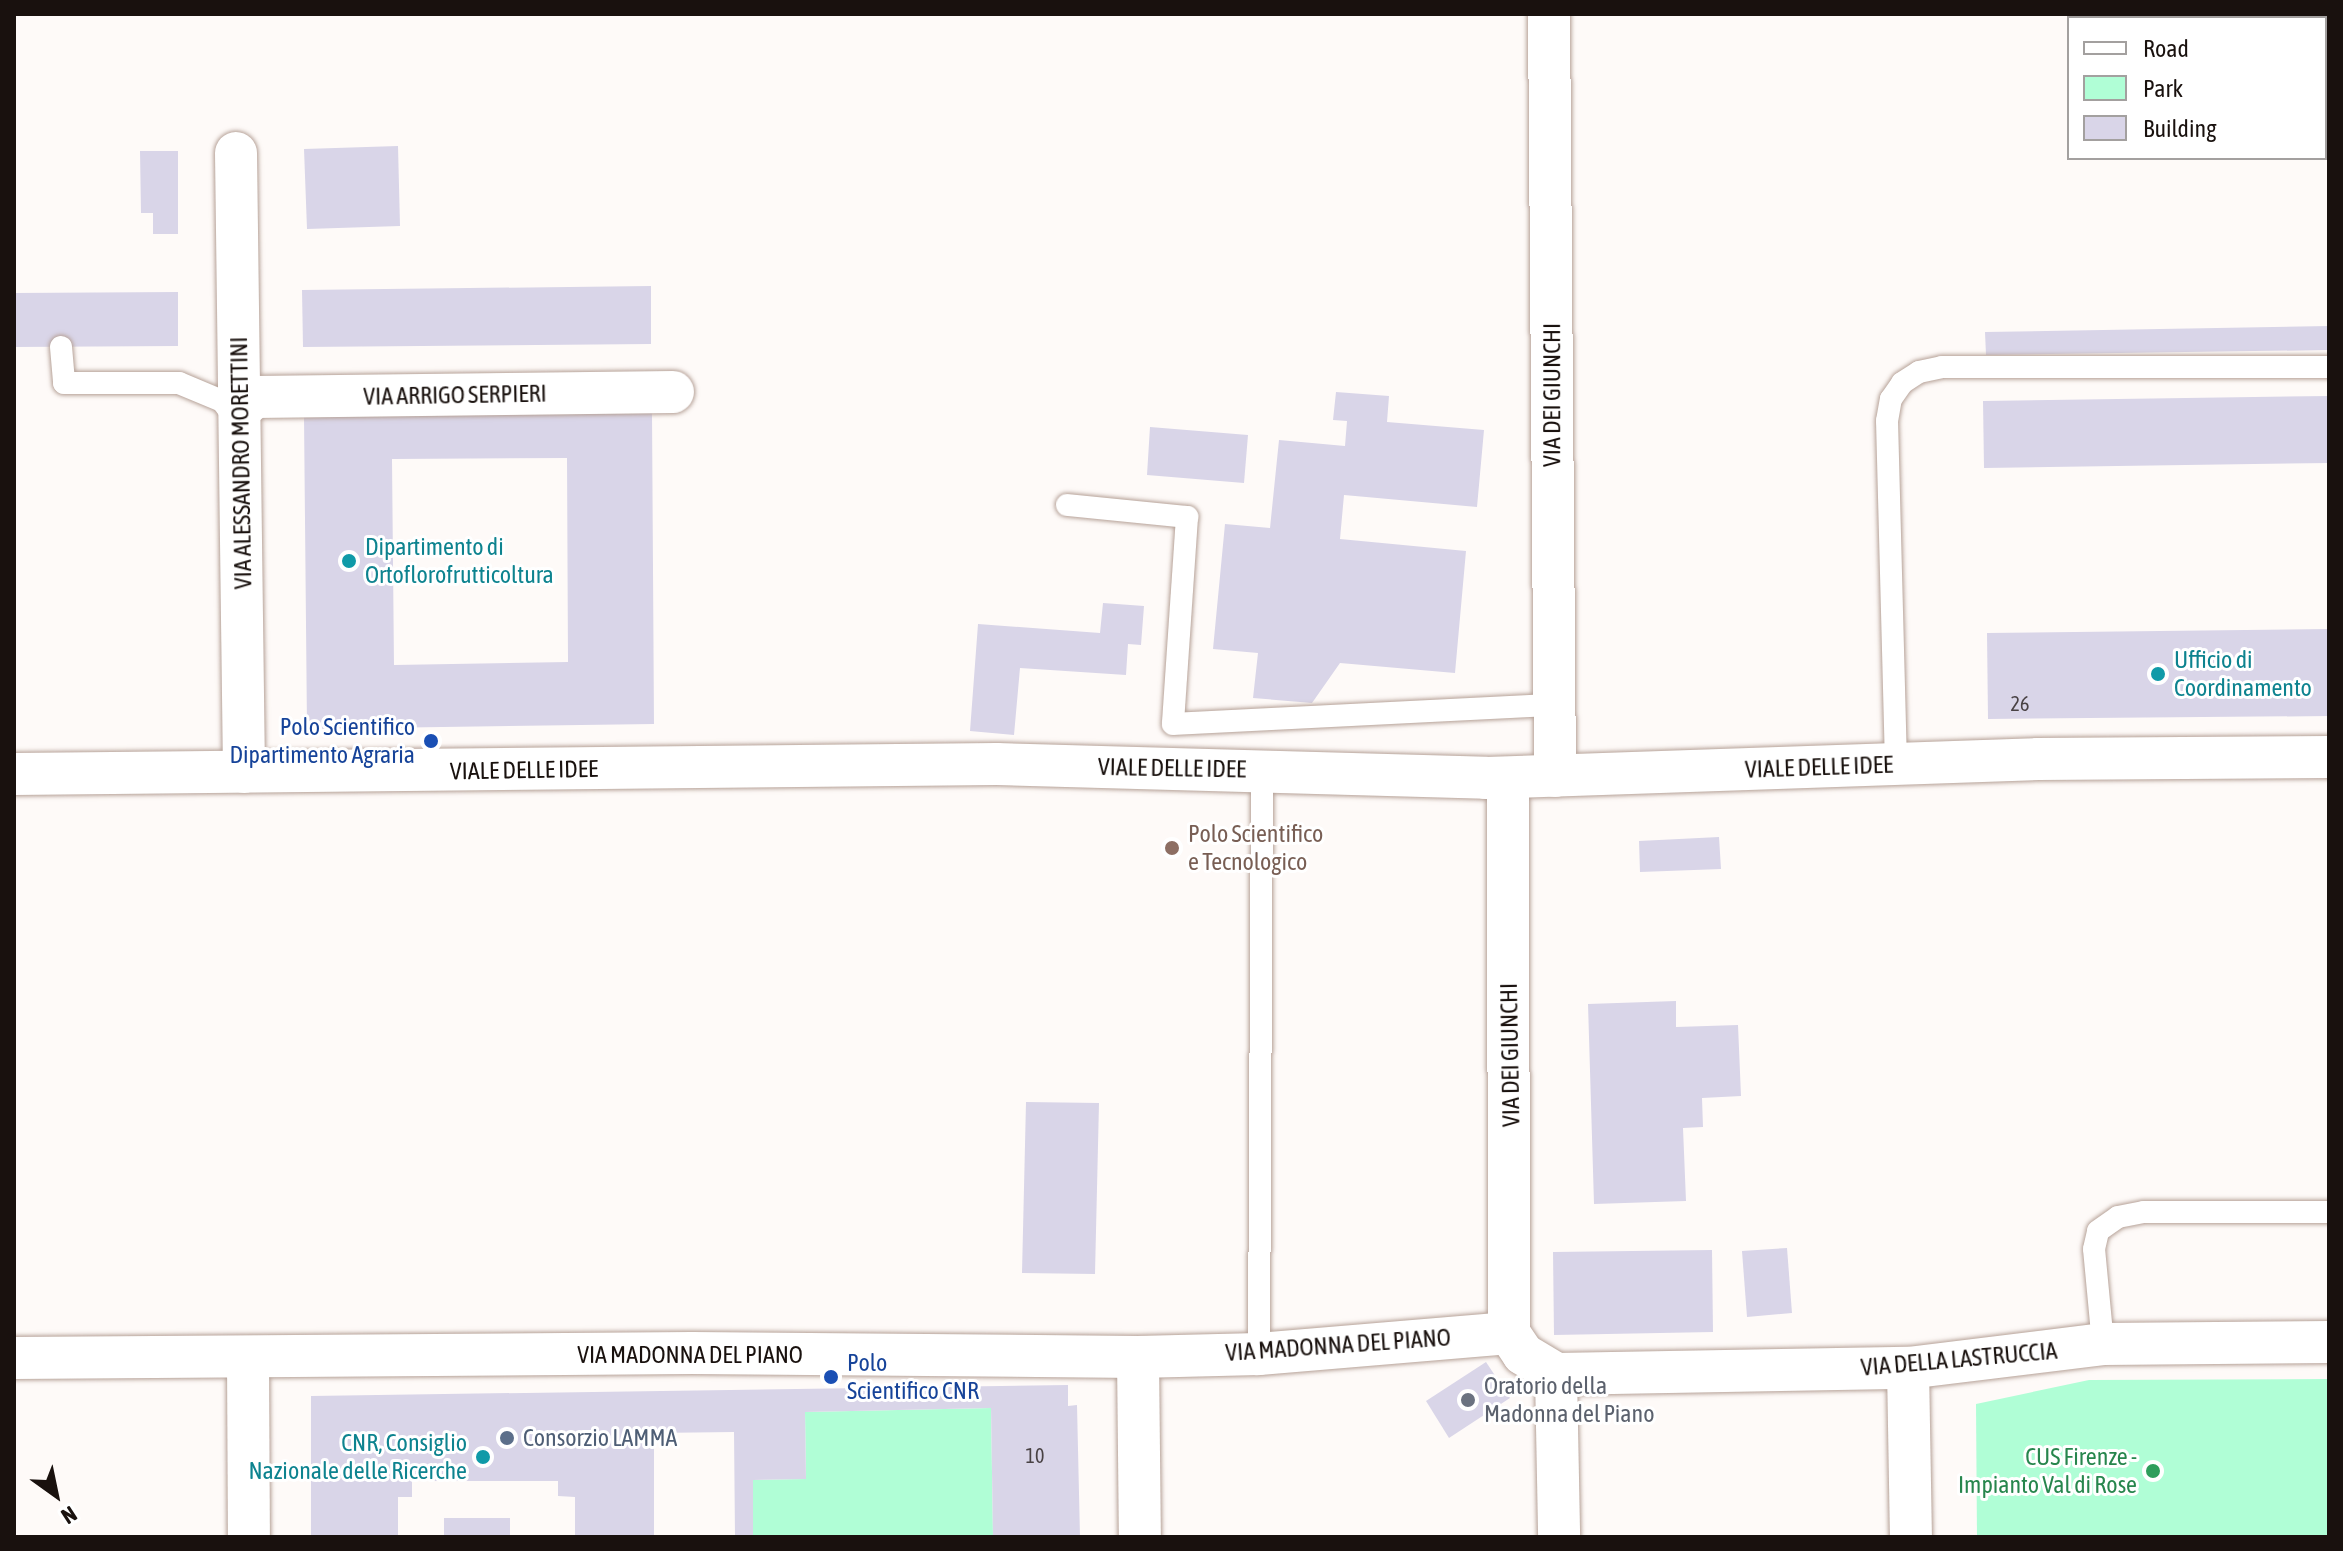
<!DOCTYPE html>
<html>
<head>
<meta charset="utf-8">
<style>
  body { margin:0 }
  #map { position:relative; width:2343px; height:1551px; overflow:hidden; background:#fefaf8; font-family:"Asap Condensed",sans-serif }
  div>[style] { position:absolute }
  .green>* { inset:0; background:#b0fed6 }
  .building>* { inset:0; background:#d9d5e8 }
  .roads { filter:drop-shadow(0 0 2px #b6a298) drop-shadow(0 0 2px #b6a298) }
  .lane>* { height:22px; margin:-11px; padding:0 11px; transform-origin:11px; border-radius:11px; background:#fff }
  .street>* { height:42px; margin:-21px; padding:0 21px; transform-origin:21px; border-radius:21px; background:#fff }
  .dots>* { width:22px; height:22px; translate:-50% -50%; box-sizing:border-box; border:4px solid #fff; border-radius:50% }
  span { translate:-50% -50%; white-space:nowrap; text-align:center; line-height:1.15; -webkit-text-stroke:6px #fff; paint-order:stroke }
  .number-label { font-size:20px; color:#494244 }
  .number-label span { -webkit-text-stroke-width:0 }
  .street-label { font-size:24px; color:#19110e }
  .culture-label { font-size:24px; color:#0d838f }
  .left { translate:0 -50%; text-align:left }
  .right { translate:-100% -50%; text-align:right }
  .transit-label { font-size:24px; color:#164399 }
  .education-label { font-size:24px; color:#785e54 }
  .worship-label { font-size:24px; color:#5b616d }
  .service-label { font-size:24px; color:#4e5e75 }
  .leisure-label { font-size:24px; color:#27864d }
  .frame { position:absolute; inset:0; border:16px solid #19110e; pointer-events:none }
  .legend { position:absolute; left:2067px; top:16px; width:260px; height:144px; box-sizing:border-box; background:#fff; border:2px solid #a3a09f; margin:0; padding:10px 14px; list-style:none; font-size:24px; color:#19110e }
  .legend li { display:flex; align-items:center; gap:16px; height:40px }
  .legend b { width:40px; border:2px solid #a3a09f }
  .north { position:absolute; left:16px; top:1455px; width:80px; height:80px; -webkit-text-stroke:6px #fff; paint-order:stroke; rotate:147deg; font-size:22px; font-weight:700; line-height:32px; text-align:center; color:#19110e }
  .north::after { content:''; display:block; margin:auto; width:28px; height:36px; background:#19110e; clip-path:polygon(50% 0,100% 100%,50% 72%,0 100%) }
</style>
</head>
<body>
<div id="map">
  <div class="green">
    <div style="clip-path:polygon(2329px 1379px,2329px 1537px,1977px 1537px,1976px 1404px,2089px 1380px)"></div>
    <div style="clip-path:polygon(991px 1408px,993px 1537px,753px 1537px,753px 1480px,806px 1479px,805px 1412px)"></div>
  </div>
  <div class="building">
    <div style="clip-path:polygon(398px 146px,400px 226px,307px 229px,304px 149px)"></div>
    <div style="clip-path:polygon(140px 151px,178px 151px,178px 234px,153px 234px,153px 213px,141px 213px)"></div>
    <div style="clip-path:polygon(651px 286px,651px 344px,303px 347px,302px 290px)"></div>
    <div style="clip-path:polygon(178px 292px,178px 346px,14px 347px,14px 293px)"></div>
    <div style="clip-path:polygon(2329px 326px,2329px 350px,1986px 355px,1985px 332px)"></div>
    <div style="clip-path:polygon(1336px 392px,1389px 396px,1387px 422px,1484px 430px,1477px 507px,1344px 495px,1340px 539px,1466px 551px,1455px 673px,1340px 663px,1312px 703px,1253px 698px,1258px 653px,1213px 649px,1225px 524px,1270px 528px,1279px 440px,1345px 446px,1347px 421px,1333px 420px)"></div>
    <div style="clip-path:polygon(2329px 396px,2329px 463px,1984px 468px,1983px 401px)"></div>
    <div style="clip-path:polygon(evenodd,652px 412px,654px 724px,307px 729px,304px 417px,652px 412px,567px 458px,568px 662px,394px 665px,392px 459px,567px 458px)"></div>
    <div style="clip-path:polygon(1150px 427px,1248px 435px,1244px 483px,1147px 475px)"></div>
    <div style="clip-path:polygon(1103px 603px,1144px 606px,1141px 645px,1128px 644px,1126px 675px,1020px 668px,1014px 735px,970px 731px,978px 624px,1100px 633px)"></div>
    <div style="clip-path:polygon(2329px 629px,2329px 716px,1988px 719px,1987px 633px)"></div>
    <div style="clip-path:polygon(1719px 837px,1721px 869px,1640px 872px,1639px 841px)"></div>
    <div style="clip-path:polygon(1676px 1001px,1676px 1027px,1738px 1025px,1741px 1096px,1702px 1098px,1703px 1127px,1683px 1128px,1686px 1201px,1594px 1204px,1588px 1004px)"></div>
    <div style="clip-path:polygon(1026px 1102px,1099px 1103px,1095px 1274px,1022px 1273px)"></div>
    <div style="clip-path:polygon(1787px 1248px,1792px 1313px,1747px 1317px,1742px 1251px)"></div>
    <div style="clip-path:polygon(1712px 1250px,1713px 1332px,1554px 1335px,1553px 1252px)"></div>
    <div style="clip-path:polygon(1486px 1362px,1510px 1398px,1449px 1438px,1426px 1401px)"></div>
    <div style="clip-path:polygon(1068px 1385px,1068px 1406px,1077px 1405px,1080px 1537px,993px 1537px,991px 1408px,805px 1412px,806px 1479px,753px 1480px,753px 1537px,735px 1537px,734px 1432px,654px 1433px,654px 1537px,575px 1537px,575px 1497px,558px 1496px,558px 1481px,412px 1481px,412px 1497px,398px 1497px,398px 1537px,311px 1537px,311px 1396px)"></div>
    <div style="clip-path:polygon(444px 1518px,510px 1518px,510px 1537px,444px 1537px)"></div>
  </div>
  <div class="roads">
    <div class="lane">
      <div style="left:61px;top:347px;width:36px;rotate:85deg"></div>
      <div style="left:64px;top:383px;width:115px"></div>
      <div style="left:179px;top:383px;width:47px;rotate:22.7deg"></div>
      <div style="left:222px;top:401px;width:26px;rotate:53deg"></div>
      <div style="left:1067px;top:505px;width:121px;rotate:5.7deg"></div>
      <div style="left:1187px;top:517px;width:207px;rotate:93.9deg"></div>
      <div style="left:1173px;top:724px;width:381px;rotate:-2.9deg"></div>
      <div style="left:1896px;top:764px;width:343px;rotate:-91.5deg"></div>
      <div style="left:1887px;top:421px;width:22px;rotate:-80deg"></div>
      <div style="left:1891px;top:399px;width:19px;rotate:-55deg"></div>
      <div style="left:1902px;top:383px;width:20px;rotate:-33deg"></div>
      <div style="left:1919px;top:372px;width:24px;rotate:-12deg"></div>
      <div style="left:1942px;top:367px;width:387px"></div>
      <div style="left:2103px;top:1344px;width:95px;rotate:-95.4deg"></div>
      <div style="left:2094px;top:1249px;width:18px;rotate:-77deg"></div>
      <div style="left:2098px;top:1231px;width:24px;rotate:-35deg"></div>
      <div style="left:2118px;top:1217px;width:26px;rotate:-11deg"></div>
      <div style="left:2144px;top:1212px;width:185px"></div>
      <div style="left:1259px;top:1354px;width:583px;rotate:-89.71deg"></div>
    </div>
    <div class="street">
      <div style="left:1549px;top:14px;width:762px;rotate:89.55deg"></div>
      <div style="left:236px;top:153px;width:619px;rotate:89.26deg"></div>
      <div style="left:241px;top:409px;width:18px;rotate:-41deg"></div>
      <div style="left:255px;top:397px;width:418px;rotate:-0.7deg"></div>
      <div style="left:14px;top:774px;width:983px;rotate:-0.58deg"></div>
      <div style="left:997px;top:764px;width:489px;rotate:1.6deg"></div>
      <div style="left:1486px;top:778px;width:552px;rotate:-1.97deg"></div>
      <div style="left:2038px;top:759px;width:291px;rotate:-0.4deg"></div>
      <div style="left:1508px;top:778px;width:555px;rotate:89.9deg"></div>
      <div style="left:1509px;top:1333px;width:25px;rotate:56deg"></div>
      <div style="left:1523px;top:1354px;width:39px;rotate:31deg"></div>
      <div style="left:1556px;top:1374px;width:352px;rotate:-1deg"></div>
      <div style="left:1908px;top:1368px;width:196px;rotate:-7deg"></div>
      <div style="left:2103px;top:1344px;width:226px;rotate:-0.5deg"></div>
      <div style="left:1138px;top:1357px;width:180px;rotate:89.4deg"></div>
      <div style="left:14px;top:1358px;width:678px;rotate:-0.42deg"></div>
      <div style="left:692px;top:1353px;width:446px;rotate:0.5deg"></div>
      <div style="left:1138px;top:1357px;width:121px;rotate:-1.4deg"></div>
      <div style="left:1259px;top:1354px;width:251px;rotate:-4.8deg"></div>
      <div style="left:248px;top:1359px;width:178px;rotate:89.7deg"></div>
      <div style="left:1908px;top:1368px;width:169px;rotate:89deg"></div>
      <div style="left:1556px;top:1374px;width:163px;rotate:88.9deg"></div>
    </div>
  </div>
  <div class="dots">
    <div style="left:349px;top:561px;background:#0f9aa8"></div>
    <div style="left:2158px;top:674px;background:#0f9aa8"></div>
    <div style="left:431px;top:741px;background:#1a4fb4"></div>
    <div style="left:1172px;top:848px;background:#8d6e63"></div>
    <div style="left:831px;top:1377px;background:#1a4fb4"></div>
    <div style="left:1468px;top:1400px;background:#6b7280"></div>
    <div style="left:507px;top:1438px;background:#5c6f8a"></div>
    <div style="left:483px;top:1457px;background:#0f9aa8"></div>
    <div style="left:2153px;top:1471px;background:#2e9e5b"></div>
  </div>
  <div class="number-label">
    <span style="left:2020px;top:703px">26</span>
    <span style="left:1035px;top:1455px">10</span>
  </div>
  <div class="street-label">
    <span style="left:455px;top:395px;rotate:-1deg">VIA ARRIGO SERPIERI</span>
    <span style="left:1552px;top:395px;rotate:-90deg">VIA DEI GIUNCHI</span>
    <span style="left:241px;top:463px;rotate:-91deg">VIA ALESSANDRO MORETTINI</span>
    <span style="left:1819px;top:767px;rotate:-2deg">VIALE DELLE IDEE</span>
    <span style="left:1172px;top:768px;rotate:1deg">VIALE DELLE IDEE</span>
    <span style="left:524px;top:770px;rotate:-1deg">VIALE DELLE IDEE</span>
    <span style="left:1510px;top:1055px;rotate:-91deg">VIA DEI GIUNCHI</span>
    <span style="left:1338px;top:1345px;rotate:-4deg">VIA MADONNA DEL PIANO</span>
    <span style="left:690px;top:1355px">VIA MADONNA DEL PIANO</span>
    <span style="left:1959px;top:1359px;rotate:-5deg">VIA DELLA LASTRUCCIA</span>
  </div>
  <div class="culture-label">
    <span class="left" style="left:365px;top:561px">Dipartimento di<br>Ortoflorofrutticoltura</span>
    <span class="left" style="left:2174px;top:674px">Ufficio di<br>Coordinamento</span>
    <span class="right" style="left:467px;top:1457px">CNR, Consiglio<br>Nazionale delle Ricerche</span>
  </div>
  <div class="transit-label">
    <span class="right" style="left:415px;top:741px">Polo Scientifico<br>Dipartimento Agraria</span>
    <span class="left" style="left:847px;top:1377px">Polo<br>Scientifico CNR</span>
  </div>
  <div class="education-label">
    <span class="left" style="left:1188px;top:848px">Polo Scientifico<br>e Tecnologico</span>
  </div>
  <div class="worship-label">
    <span class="left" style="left:1484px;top:1400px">Oratorio della<br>Madonna del Piano</span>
  </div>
  <div class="service-label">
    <span class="left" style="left:523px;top:1438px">Consorzio LAMMA</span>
  </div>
  <div class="leisure-label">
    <span class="right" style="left:2137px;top:1471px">CUS Firenze -<br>Impianto Val di Rose</span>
  </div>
  <div class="frame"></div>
  <ul class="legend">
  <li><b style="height:10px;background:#fff"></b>Road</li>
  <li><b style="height:22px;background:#b0fed6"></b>Park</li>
  <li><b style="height:22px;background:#d9d5e8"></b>Building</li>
  </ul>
  <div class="north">N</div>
</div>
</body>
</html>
